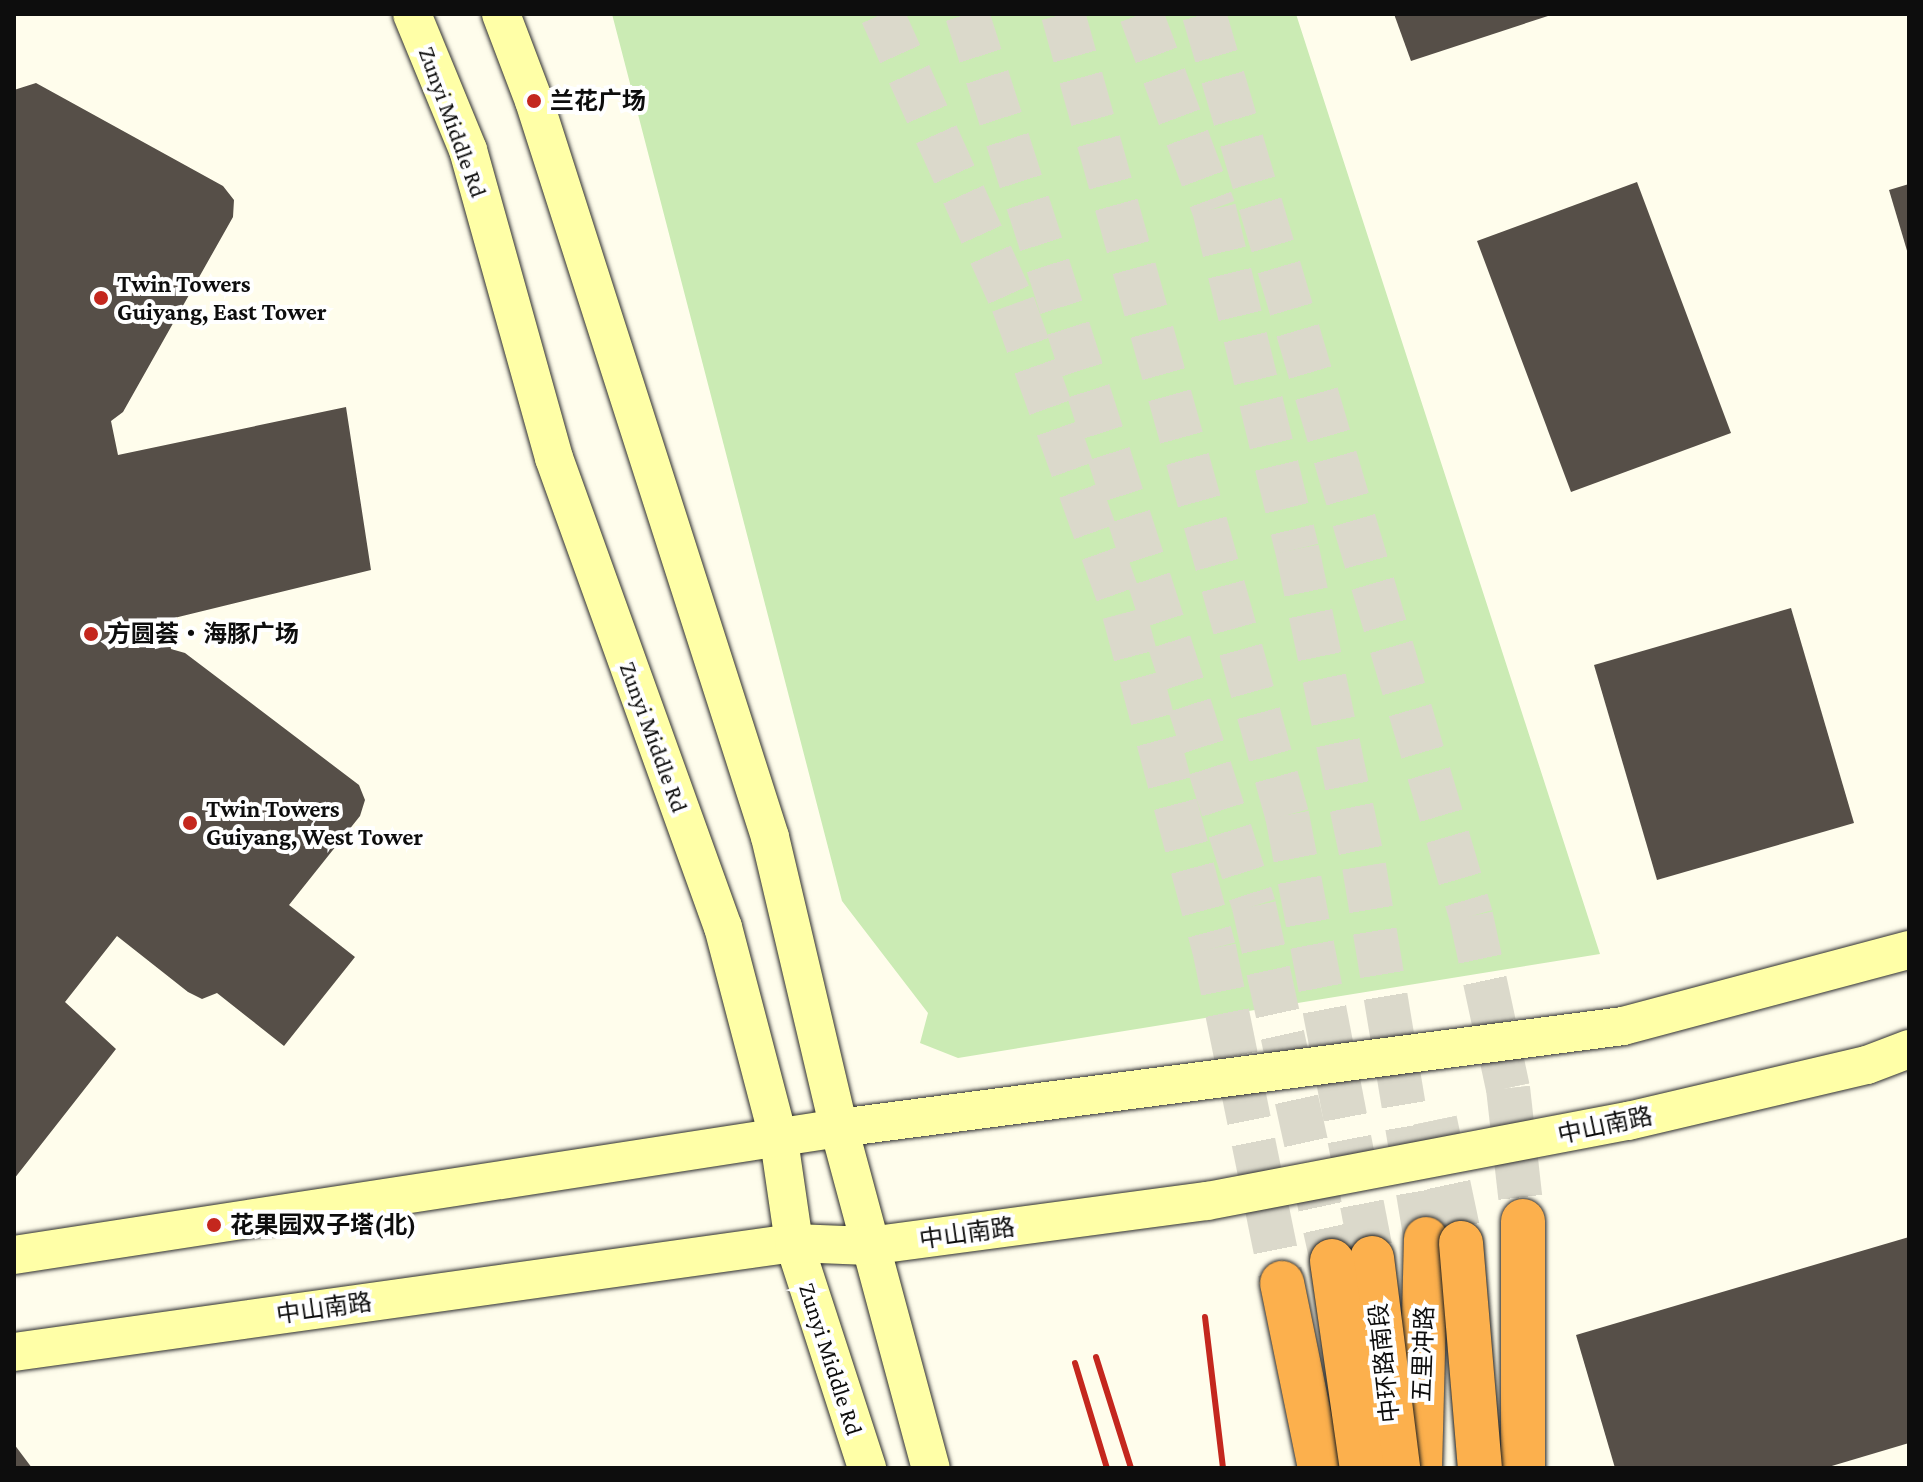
<!DOCTYPE html>
<html>
<head>
<meta charset="utf-8">
<style>
  body { margin:0 }
  #map { position:relative; width:1923px; height:1482px; overflow:hidden; background:#fffdec; font-family:"Crimson Pro","Noto Sans SC",serif }
  div>[style] { position:absolute }
  .green>* { inset:0; background:#cbebb4 }
  .building>* { inset:0; background:#564f48 }
  .highway-tunnel>* { height:44px; margin-top:-22px; transform-origin:0; background:repeating-linear-gradient(90deg,#dbd9cb 0 44px,transparent 0 66px) }
  .roads { filter:drop-shadow(0 0 2px #2f2f2f) drop-shadow(0 0 2px #2f2f2f) }
  .secondary>* { height:38px; margin:-19px; padding:0 19px; transform-origin:19px; border-radius:19px; background:#ffffa7 }
  .highway>* { height:44px; margin:-22px; padding:0 22px; transform-origin:22px; border-radius:22px; background:#fcb04d }
  .rail>* { height:6px; margin:-3px; padding:0 3px; transform-origin:3px; border-radius:3px; background:#c4271e }
  .bridges { filter:drop-shadow(0 0 2px #1e1e1e) drop-shadow(0 0 2px #1e1e1e) }
  .highway-bridge>* { height:44px; margin:-22px; padding:0 22px; transform-origin:22px; border-radius:22px; background:#fcb04d }
  .dots>* { width:22px; height:22px; translate:-50% -50%; box-sizing:border-box; border:4px solid #fff; border-radius:50% }
  span { translate:-50% -50%; white-space:nowrap; text-align:center; line-height:1.15; -webkit-text-stroke:8px #fff; paint-order:stroke }
  .poi-label { font-size:24px; color:#0d0d0d; font-weight:700 }
  .left { translate:0 -50%; text-align:left }
  .street-label { font-size:24px; color:#0d0d0d }
  .frame { position:absolute; inset:0; border:16px solid #0d0d0d; pointer-events:none }
</style>
</head>
<body>
<div id="map">
  <div class="green">
    <div style="clip-path:polygon(612px 14px,1296px 14px,1600px 954px,958px 1058px,920px 1043px,928px 1013px,842px 901px)"></div>
  </div>
  <div class="building">
    <div style="clip-path:polygon(1394px 14px,1551px 14px,1551px 15px,1411px 61px)"></div>
    <div style="clip-path:polygon(36px 83px,223px 186px,234px 200px,233px 217px,123px 412px,111px 421px,118px 455px,346px 407px,371px 570px,166px 620px,171px 649px,185px 653px,359px 785px,365px 800px,360px 816px,289px 905px,355px 957px,284px 1046px,217px 993px,202px 999px,188px 992px,117px 936px,65px 1002px,116px 1049px,14px 1179px,14px 90px)"></div>
    <div style="clip-path:polygon(1637px 182px,1731px 433px,1571px 492px,1477px 241px)"></div>
    <div style="clip-path:polygon(1909px 184px,1909px 254px,1908px 254px,1889px 190px)"></div>
    <div style="clip-path:polygon(1791px 608px,1854px 823px,1657px 880px,1594px 665px)"></div>
    <div style="clip-path:polygon(1909px 1237px,1909px 1443px,1825px 1468px,1615px 1468px,1576px 1335px)"></div>
    <div style="clip-path:polygon(14px 1444px,32px 1468px,14px 1468px)"></div>
  </div>
  <div class="highway-tunnel">
    <div style="left:882px;top:14px;width:318px;rotate:65.7deg"></div>
    <div style="left:1013px;top:304px;width:328px;rotate:70.2deg"></div>
    <div style="left:1124px;top:613px;width:347px;rotate:75deg"></div>
    <div style="left:1214px;top:948px;width:342px;rotate:78.5deg"></div>
    <div style="left:967px;top:14px;width:937px;rotate:72.16deg"></div>
    <div style="left:1254px;top:906px;width:363px;rotate:77.6deg"></div>
    <div style="left:1063px;top:14px;width:832px;rotate:74.38deg"></div>
    <div style="left:1287px;top:815px;width:451px;rotate:79.1deg"></div>
    <div style="left:1141px;top:14px;width:208px;rotate:69.5deg"></div>
    <div style="left:1214px;top:209px;width:350px;rotate:76.3deg"></div>
    <div style="left:1297px;top:549px;width:324px;rotate:78.1deg"></div>
    <div style="left:1364px;top:866px;width:378px;rotate:80.6deg"></div>
    <div style="left:1204px;top:14px;width:941px;rotate:73.51deg"></div>
    <div style="left:1471px;top:916px;width:176px;rotate:77.9deg"></div>
    <div style="left:1508px;top:1088px;width:134px;rotate:83.6deg"></div>
    <div style="left:1435px;top:1120px;width:126px;rotate:78.1deg"></div>
  </div>
  <div class="roads">
    <div class="secondary">
      <div style="left:412px;top:14px;width:147px;rotate:67.6deg"></div>
      <div style="left:468px;top:150px;width:320px;rotate:74.4deg"></div>
      <div style="left:554px;top:458px;width:499px;rotate:70.2deg"></div>
      <div style="left:723px;top:927px;width:220px;rotate:75.3deg"></div>
      <div style="left:779px;top:1140px;width:104px;rotate:81.7deg"></div>
      <div style="left:794px;top:1243px;width:237px;rotate:72deg"></div>
      <div style="left:501px;top:14px;width:93px;rotate:69.2deg"></div>
      <div style="left:534px;top:101px;width:773px;rotate:72.22deg"></div>
      <div style="left:770px;top:837px;width:299px;rotate:76.7deg"></div>
      <div style="left:839px;top:1128px;width:352px;rotate:74.9deg"></div>
      <div style="left:14px;top:1255px;width:835px;rotate:-8.75deg"></div>
      <div style="left:839px;top:1128px;width:791px;rotate:-7.41deg"></div>
      <div style="left:1623px;top:1026px;width:296px;rotate:-14.9deg"></div>
      <div style="left:14px;top:1352px;width:788px;rotate:-7.96deg"></div>
      <div style="left:794px;top:1243px;width:75px;rotate:2.3deg"></div>
      <div style="left:869px;top:1246px;width:341px;rotate:-7.6deg"></div>
      <div style="left:1207px;top:1201px;width:429px;rotate:-10.8deg"></div>
      <div style="left:1628px;top:1121px;width:245px;rotate:-13.2deg"></div>
      <div style="left:1867px;top:1065px;width:45px;rotate:-20.9deg"></div>
    </div>
    <div class="highway">
      <div style="left:1282px;top:1283px;width:189px;rotate:78.4deg"></div>
      <div style="left:1420px;top:1468px;width:229px;rotate:-88.5deg"></div>
      <div style="left:1523px;top:1468px;width:247px;rotate:-90deg"></div>
    </div>
  </div>
  <div class="rail">
    <div style="left:1205px;top:1317px;width:152px;rotate:83.2deg"></div>
    <div style="left:1096px;top:1357px;width:116px;rotate:72.5deg"></div>
    <div style="left:1075px;top:1363px;width:110px;rotate:73.1deg"></div>
  </div>
  <div class="bridges">
    <div class="highway-bridge">
      <div style="left:1461px;top:1243px;width:226px;rotate:85.2deg"></div>
      <div style="left:1372px;top:1258px;width:212px;rotate:82.9deg"></div>
      <div style="left:1332px;top:1261px;width:209px;rotate:81.8deg"></div>
    </div>
  </div>
  <div class="dots">
    <div style="left:534px;top:101px;background:#c4271e"></div>
    <div style="left:101px;top:298px;background:#c4271e"></div>
    <div style="left:91px;top:634px;background:#c4271e"></div>
    <div style="left:190px;top:823px;background:#c4271e"></div>
    <div style="left:214px;top:1225px;background:#c4271e"></div>
  </div>
  <div class="poi-label">
    <span class="left" style="left:550px;top:101px">兰花广场</span>
    <span class="left" style="left:117px;top:298px">Twin Towers<br>Guiyang, East Tower</span>
    <span class="left" style="left:107px;top:634px">方圆荟・海豚广场</span>
    <span class="left" style="left:206px;top:823px">Twin Towers<br>Guiyang, West Tower</span>
    <span class="left" style="left:230px;top:1225px">花果园双子塔(北)</span>
  </div>
  <div class="street-label">
    <span style="left:453px;top:122px;rotate:70deg">Zunyi Middle Rd</span>
    <span style="left:654px;top:737px;rotate:70deg">Zunyi Middle Rd</span>
    <span style="left:1605px;top:1125px;rotate:-12deg">中山南路</span>
    <span style="left:967px;top:1233px;rotate:-8deg">中山南路</span>
    <span style="left:324px;top:1308px;rotate:-8deg">中山南路</span>
    <span style="left:1423px;top:1354px;rotate:-88deg">五里冲路</span>
    <span style="left:831px;top:1359px;rotate:72deg">Zunyi Middle Rd</span>
    <span style="left:1384px;top:1363px;rotate:-96deg">中环路南段</span>
  </div>
  <div class="frame"></div>
</div>
</body>
</html>
